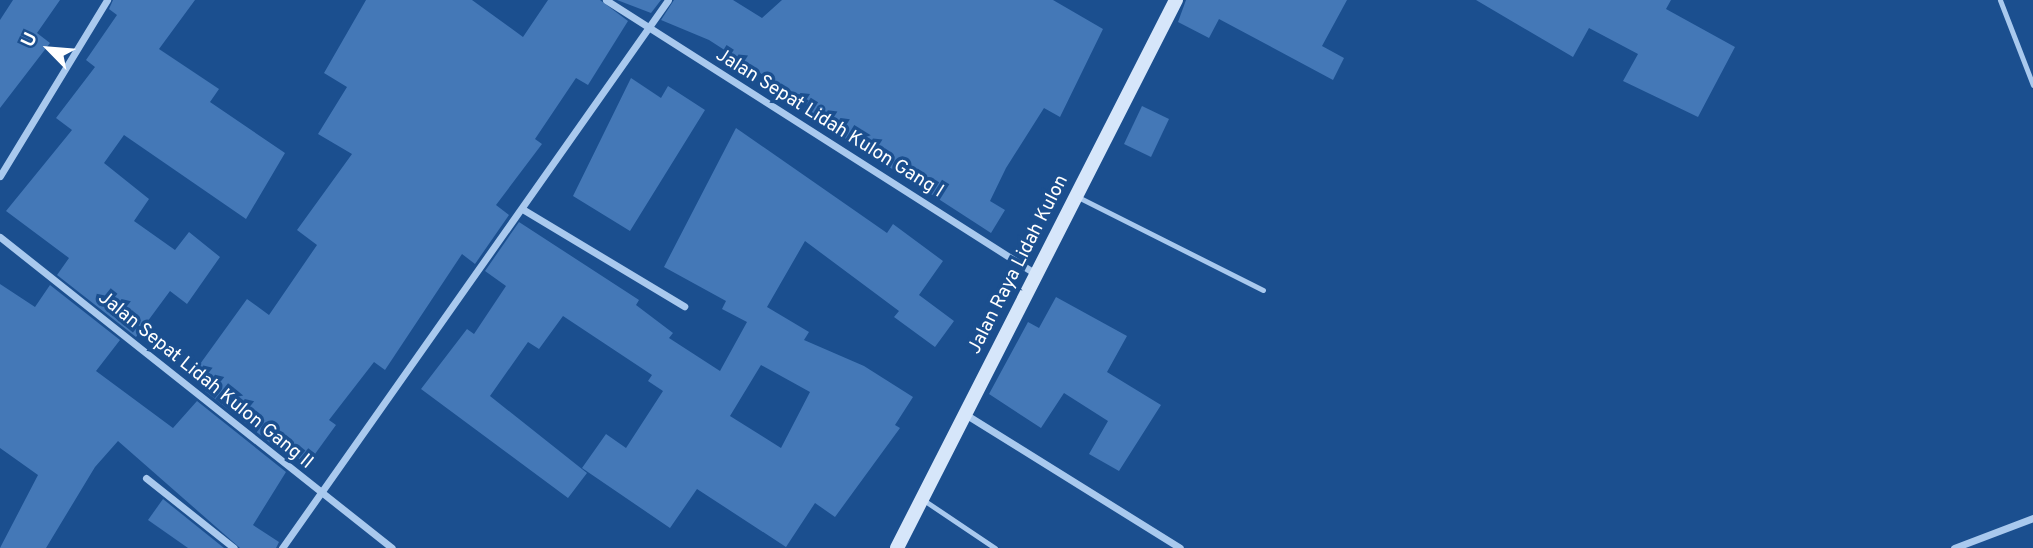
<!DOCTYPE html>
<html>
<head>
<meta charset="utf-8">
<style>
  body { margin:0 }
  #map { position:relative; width:2033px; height:548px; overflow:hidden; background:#1b4f8f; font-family:Overpass,sans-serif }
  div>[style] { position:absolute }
  .building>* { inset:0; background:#4478b7 }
  .lane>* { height:5px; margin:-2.5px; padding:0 2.5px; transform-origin:2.5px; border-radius:2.5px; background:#a9c9ee }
  .street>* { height:7px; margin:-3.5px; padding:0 3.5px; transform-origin:3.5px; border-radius:3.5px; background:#a9c9ee }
  .secondary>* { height:14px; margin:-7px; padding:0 7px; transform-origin:7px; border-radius:7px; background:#d6e6fa }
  span { translate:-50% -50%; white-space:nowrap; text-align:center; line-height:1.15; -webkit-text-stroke:7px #1b4f8f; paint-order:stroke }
  .street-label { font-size:19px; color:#fff }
  .north { position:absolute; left:14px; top:14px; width:70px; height:70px; -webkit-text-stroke:5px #1b4f8f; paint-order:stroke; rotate:295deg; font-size:19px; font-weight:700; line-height:28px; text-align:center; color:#fff }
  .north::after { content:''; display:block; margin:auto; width:24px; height:32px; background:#fff; clip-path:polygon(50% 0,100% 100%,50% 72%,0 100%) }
</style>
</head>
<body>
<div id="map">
  <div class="building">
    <div style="clip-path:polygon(13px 0,60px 0,37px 33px,50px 43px,0 108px,0 20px)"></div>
    <div style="clip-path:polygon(113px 0,195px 0,159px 49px,219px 89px,210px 102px,285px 153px,246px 219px,124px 135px,104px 163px,149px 199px,134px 221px,175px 250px,189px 232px,220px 257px,187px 304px,170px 291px,136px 337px,57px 275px,69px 258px,6px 211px,72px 130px,56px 118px,95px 67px,86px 60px,117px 15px,109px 9px)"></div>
    <div style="clip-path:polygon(366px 0,472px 0,523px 37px,548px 0,600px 0,628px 21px,588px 85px,576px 78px,535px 139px,542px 144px,496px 205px,509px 215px,475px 264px,462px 254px,385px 370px,374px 362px,329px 420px,336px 425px,307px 465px,296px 457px,293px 461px,205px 391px,212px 383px,195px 371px,247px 299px,269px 315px,317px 245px,297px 230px,352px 154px,318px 134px,347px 87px,324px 73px)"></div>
    <div style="clip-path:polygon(617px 0,661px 0,651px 13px)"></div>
    <div style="clip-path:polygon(674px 0,733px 0,762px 18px,782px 0,1053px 0,1103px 29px,1060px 117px,1044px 108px,1006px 168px,990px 201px,1005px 210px,991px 233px,849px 141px,771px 86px,774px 82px,709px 40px,661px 20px)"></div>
    <div style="clip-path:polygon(1186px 0,1347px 0,1322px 46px,1344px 58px,1333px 80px,1219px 19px,1209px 38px,1178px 22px)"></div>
    <div style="clip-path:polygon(1476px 0,1671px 0,1666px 9px,1735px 47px,1698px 117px,1623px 81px,1638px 54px,1589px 28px,1573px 57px)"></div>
    <div style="clip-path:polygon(631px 78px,661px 98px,668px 86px,705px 110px,630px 231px,573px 196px)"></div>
    <div style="clip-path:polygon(1142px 106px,1169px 119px,1151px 157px,1124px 144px)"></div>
    <div style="clip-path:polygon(evenodd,736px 128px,887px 233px,893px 224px,943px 261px,919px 295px,954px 321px,935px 347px,894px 317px,899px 311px,805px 241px,767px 307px,809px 332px,804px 340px,864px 366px,913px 397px,895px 425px,900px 428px,835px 517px,815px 503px,786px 547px,697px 489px,670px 528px,582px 468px,606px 434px,626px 448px,663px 391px,648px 381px,652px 375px,563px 316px,539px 349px,528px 342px,490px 396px,587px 473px,568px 498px,421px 389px,467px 329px,474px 334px,506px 286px,485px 271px,519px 222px,639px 300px,636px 305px,673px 333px,669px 338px,720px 371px,747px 322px,722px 309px,726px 301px,664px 267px,736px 128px,761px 365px,810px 392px,781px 448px,730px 416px,761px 365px)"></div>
    <div style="clip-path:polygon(0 284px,35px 307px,50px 285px,120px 340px,96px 371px,173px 428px,197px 401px,286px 472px,253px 525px,279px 542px,276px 548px,240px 548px,118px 441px,95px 467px,46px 548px,0 548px,38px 475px,0 448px)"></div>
    <div style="clip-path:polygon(1056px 297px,1127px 336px,1107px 372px,1161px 405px,1119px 471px,1089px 454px,1108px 421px,1064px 393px,1041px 428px,989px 394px,1028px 322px,1039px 328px)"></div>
    <div style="clip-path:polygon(163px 499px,224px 548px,188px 548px,148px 520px)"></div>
  </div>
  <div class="lane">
    <div style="left:2000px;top:0;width:91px;rotate:68.8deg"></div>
    <div style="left:1078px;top:197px;width:207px;rotate:26.7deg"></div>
    <div style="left:922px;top:499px;width:88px;rotate:33.9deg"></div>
  </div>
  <div class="street">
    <div style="left:606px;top:0;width:510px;rotate:32.51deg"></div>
    <div style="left:0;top:176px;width:206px;rotate:-58.7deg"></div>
    <div style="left:524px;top:210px;width:187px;rotate:31deg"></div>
    <div style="left:0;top:237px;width:500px;rotate:38.43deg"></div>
    <div style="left:965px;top:414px;width:253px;rotate:31.9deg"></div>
    <div style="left:146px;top:478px;width:112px;rotate:38.5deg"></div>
    <div style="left:282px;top:548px;width:670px;rotate:-54.84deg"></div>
    <div style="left:1954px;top:548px;width:85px;rotate:-20.8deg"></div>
  </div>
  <div class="secondary">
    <div style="left:897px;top:548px;width:615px;rotate:-63.02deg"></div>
  </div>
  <div class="street-label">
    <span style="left:829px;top:124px;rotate:32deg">Jalan Sepat Lidah Kulon Gang I</span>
    <span style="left:1019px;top:265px;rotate:-63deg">Jalan Raya Lidah Kulon</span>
    <span style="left:205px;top:381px;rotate:39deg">Jalan Sepat Lidah Kulon Gang II</span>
  </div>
  <div class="north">U</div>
</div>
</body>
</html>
